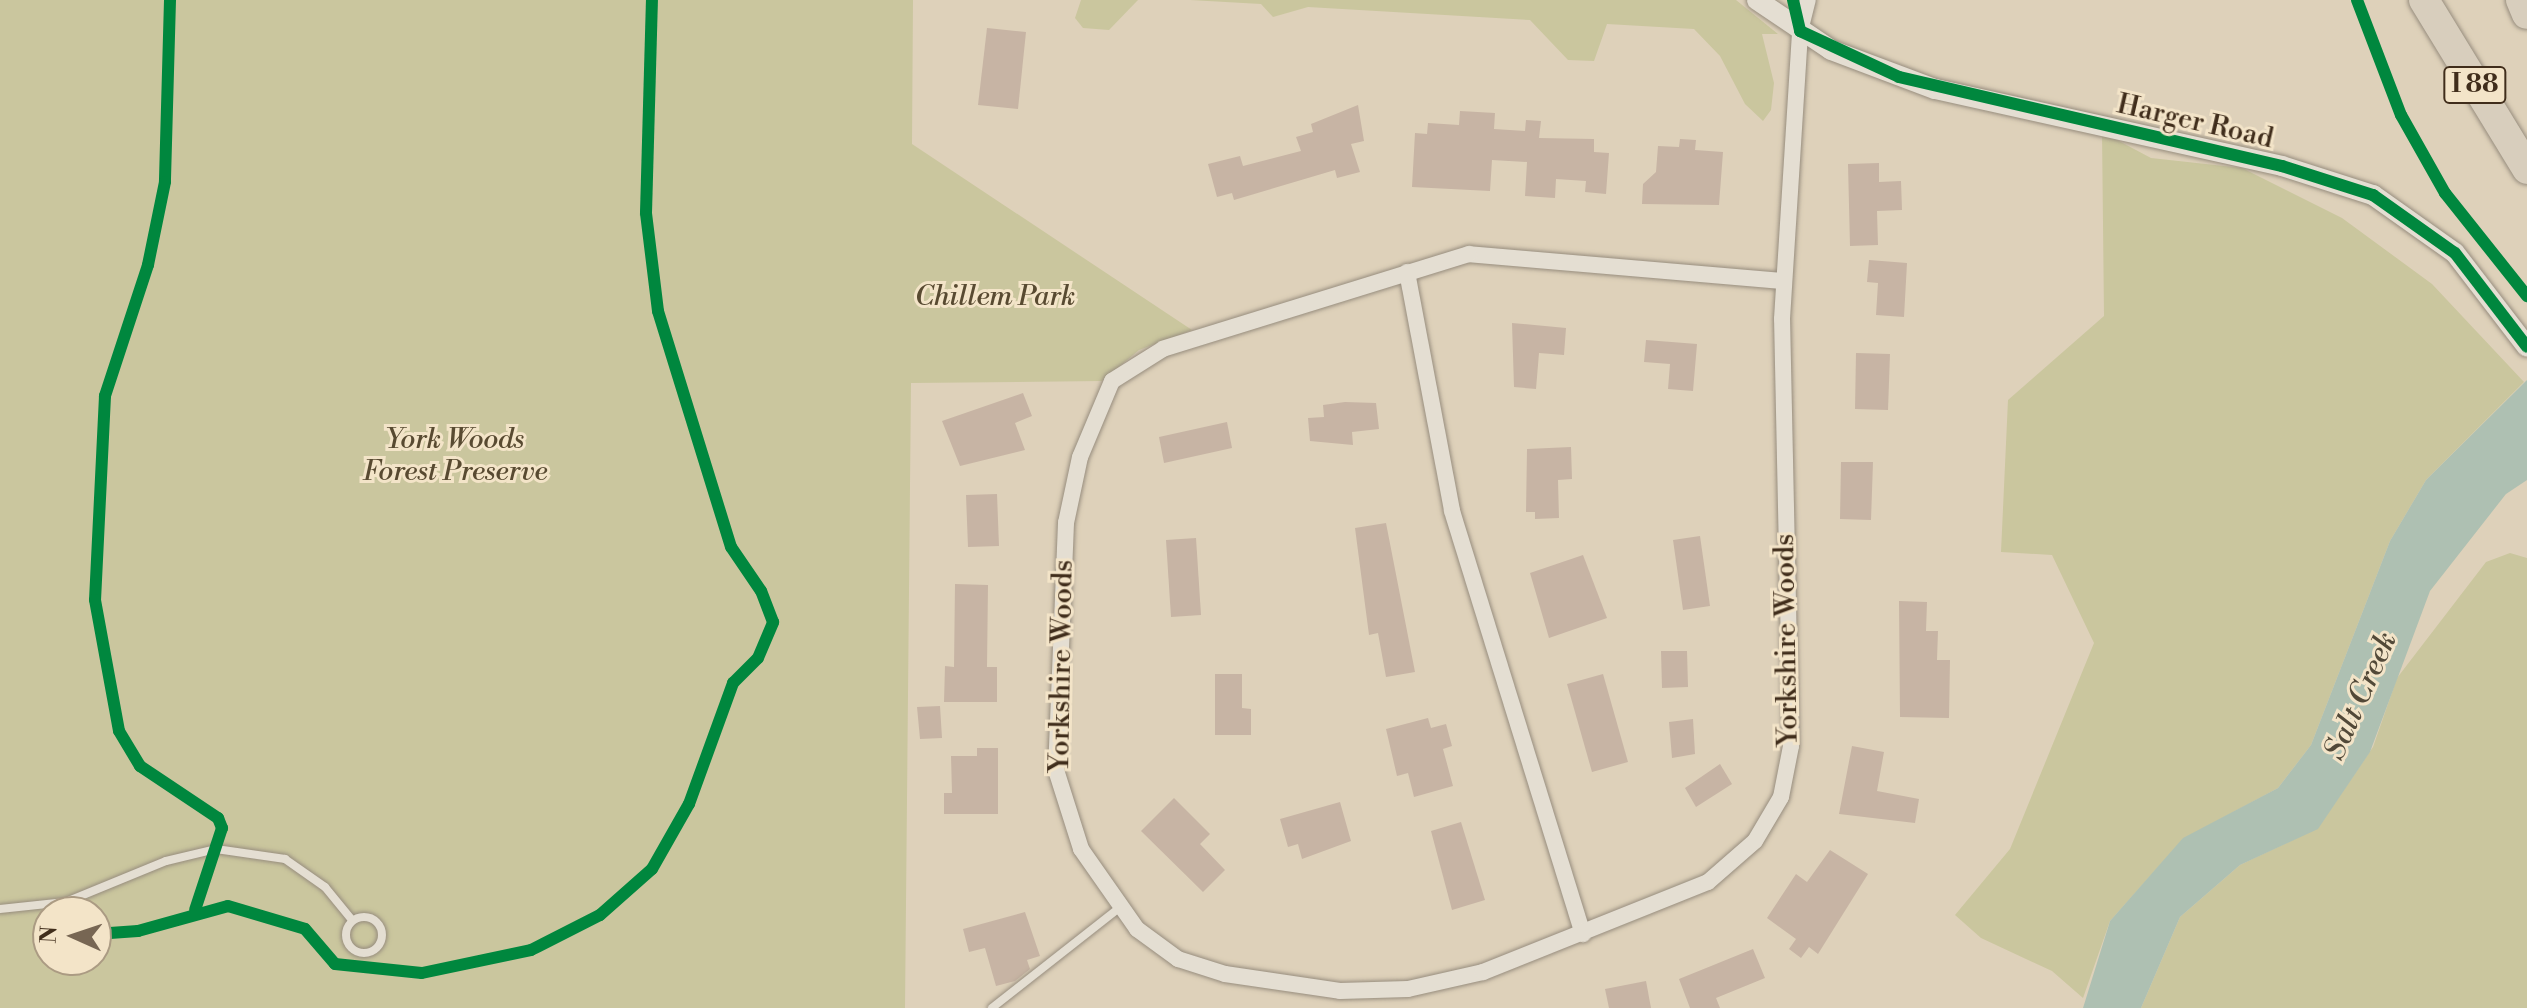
<!DOCTYPE html>
<html>
<head>
<meta charset="utf-8">
<style>
  body { margin:0 }
  #map { position:relative; width:2527px; height:1008px; overflow:hidden; background:#ded1ba; font-family:"Libre Bodoni",serif }
  div>[style] { position:absolute }
  .green>* { inset:0; background:#cac69e }
  .water>* { inset:0; background:#aec0b2 }
  .building>* { inset:0; background:#c7b4a4 }
  .roads { filter:drop-shadow(0 0 2px #978d7e) drop-shadow(0 0 2px #978d7e) }
  .service>* { height:8px; margin:-4px; padding:0 4px; transform-origin:4px; border-radius:4px; background:#e4ded2 }
  .service>.ring { margin:-4px; padding:0; box-sizing:content-box; background:none; border:8px solid #e4ded2; border-radius:50% }
  .minor>* { height:16px; margin:-8px; padding:0 8px; transform-origin:8px; border-radius:8px; background:#e4ded2 }
  .tertiary>* { height:20px; margin:-10px; padding:0 10px; transform-origin:10px; border-radius:10px; background:#e4ded2 }
  .motorway>* { height:30px; margin:-15px; padding:0 15px; transform-origin:15px; border-radius:15px; background:#d8cebd }
  .cycleway>* { height:12px; margin:-6px; padding:0 6px; transform-origin:6px; border-radius:6px; background:#00873e }
  span { translate:-50% -50%; white-space:nowrap; text-align:center; line-height:1.15; -webkit-text-stroke:6px #f3e4c8; paint-order:stroke }
  .shield-label span { padding:2px 6px; background:#f3e4c8; border:2px solid; border-radius:6px; -webkit-text-stroke-width:0 }
  .shield-label { font-size:26px; color:#402d1b; font-weight:700 }
  .street-label { font-size:28px; color:#402d1b }
  .park-label { font-size:28px; color:#584a31; font-style:italic }
  .water-label { font-size:30px; color:#524938; font-style:italic }
  .north { position:absolute; left:32px; top:896px; width:80px; height:80px; box-sizing:border-box; background:#f3e4c8; border:2px solid #ab9b83; border-radius:50%; rotate:273deg; font-size:22px; font-weight:700; line-height:32px; text-align:center; color:#402d1b }
  .north::after { content:''; display:block; margin:auto; width:28px; height:36px; background:#776653; clip-path:polygon(50% 0,100% 100%,50% 72%,0 100%) }
</style>
</head>
<body>
<div id="map">
  <div class="green">
    <div style="clip-path:polygon(evenodd,0 0,913px 0,912px 144px,1192px 330px,1139px 350px,1102px 381px,911px 383px,905px 1008px,0 1008px,0 0,48px 912px,96px 912px,96px 960px,48px 960px,48px 912px)"></div>
    <div style="clip-path:polygon(1081px 0,1138px 0,1109px 30px,1083px 28px,1075px 18px)"></div>
    <div style="clip-path:polygon(1190px 0,1736px 0,1778px 34px,1762px 34px,1774px 83px,1771px 110px,1763px 121px,1745px 104px,1720px 56px,1694px 29px,1607px 24px,1594px 61px,1568px 60px,1530px 20px,1308px 7px,1273px 17px,1261px 4px)"></div>
    <div style="clip-path:polygon(2102px 132px,2151px 158px,2242px 168px,2342px 218px,2432px 284px,2524px 382px,2426px 480px,2390px 541px,2311px 745px,2278px 788px,2183px 839px,2110px 921px,2083px 998px,2052px 971px,1981px 938px,1955px 915px,2010px 849px,2094px 643px,2052px 555px,2001px 552px,2008px 400px,2104px 316px)"></div>
    <div style="clip-path:polygon(2510px 553px,2527px 558px,2527px 1008px,2141px 1008px,2180px 917px,2240px 865px,2318px 828px,2373px 747px,2397px 678px,2486px 562px)"></div>
  </div>
  <div class="water">
    <div style="clip-path:polygon(2527px 380px,2527px 480px,2506px 494px,2430px 591px,2370px 752px,2318px 829px,2240px 865px,2180px 917px,2141px 1008px,2083px 1008px,2110px 921px,2183px 838px,2278px 788px,2311px 745px,2390px 541px,2426px 480px)"></div>
  </div>
  <div class="building">
    <div style="clip-path:polygon(987px 28px,1026px 32px,1018px 109px,978px 105px)"></div>
    <div style="clip-path:polygon(1358px 105px,1364px 141px,1351px 144px,1360px 172px,1337px 178px,1335px 170px,1234px 200px,1232px 193px,1217px 197px,1208px 164px,1240px 156px,1243px 166px,1301px 151px,1296px 137px,1313px 132px,1311px 124px)"></div>
    <div style="clip-path:polygon(1460px 111px,1495px 113px,1494px 129px,1525px 131px,1526px 120px,1541px 121px,1539px 138px,1594px 139px,1594px 152px,1609px 153px,1606px 194px,1585px 192px,1586px 181px,1556px 179px,1555px 198px,1525px 196px,1527px 162px,1492px 160px,1490px 191px,1412px 187px,1415px 133px,1427px 134px,1428px 123px,1459px 125px)"></div>
    <div style="clip-path:polygon(1680px 139px,1696px 140px,1695px 150px,1723px 152px,1719px 205px,1642px 204px,1643px 184px,1656px 172px,1658px 146px,1679px 147px)"></div>
    <div style="clip-path:polygon(1879px 163px,1879px 182px,1901px 181px,1902px 210px,1877px 211px,1878px 245px,1850px 246px,1848px 164px)"></div>
    <div style="clip-path:polygon(1869px 260px,1907px 263px,1904px 317px,1876px 315px,1878px 283px,1867px 282px)"></div>
    <div style="clip-path:polygon(1512px 323px,1566px 328px,1564px 355px,1539px 353px,1536px 389px,1514px 387px)"></div>
    <div style="clip-path:polygon(1646px 340px,1697px 344px,1693px 391px,1668px 389px,1670px 364px,1644px 362px)"></div>
    <div style="clip-path:polygon(1856px 353px,1890px 354px,1888px 410px,1855px 409px)"></div>
    <div style="clip-path:polygon(1023px 393px,1032px 416px,1015px 423px,1025px 450px,960px 466px,942px 421px)"></div>
    <div style="clip-path:polygon(1345px 402px,1376px 403px,1379px 429px,1352px 432px,1353px 445px,1310px 441px,1308px 418px,1324px 417px,1323px 405px)"></div>
    <div style="clip-path:polygon(1227px 422px,1232px 448px,1164px 463px,1159px 437px)"></div>
    <div style="clip-path:polygon(1571px 447px,1572px 479px,1558px 480px,1559px 518px,1535px 519px,1535px 512px,1526px 512px,1527px 449px)"></div>
    <div style="clip-path:polygon(1841px 462px,1873px 462px,1871px 520px,1840px 519px)"></div>
    <div style="clip-path:polygon(997px 494px,999px 546px,968px 547px,966px 495px)"></div>
    <div style="clip-path:polygon(1386px 523px,1415px 672px,1386px 677px,1378px 633px,1369px 635px,1355px 528px)"></div>
    <div style="clip-path:polygon(1700px 536px,1710px 606px,1683px 610px,1673px 540px)"></div>
    <div style="clip-path:polygon(1196px 538px,1201px 615px,1171px 617px,1166px 540px)"></div>
    <div style="clip-path:polygon(1583px 555px,1607px 618px,1549px 638px,1530px 573px)"></div>
    <div style="clip-path:polygon(955px 584px,988px 585px,987px 667px,997px 667px,997px 702px,944px 702px,945px 666px,954px 667px)"></div>
    <div style="clip-path:polygon(1899px 601px,1927px 602px,1926px 631px,1938px 631px,1937px 660px,1950px 660px,1949px 718px,1900px 717px)"></div>
    <div style="clip-path:polygon(1661px 651px,1687px 651px,1688px 687px,1662px 688px)"></div>
    <div style="clip-path:polygon(1215px 674px,1242px 674px,1242px 708px,1251px 709px,1251px 735px,1215px 735px)"></div>
    <div style="clip-path:polygon(1603px 674px,1628px 762px,1592px 772px,1567px 684px)"></div>
    <div style="clip-path:polygon(940px 706px,942px 738px,920px 739px,917px 707px)"></div>
    <div style="clip-path:polygon(1428px 718px,1431px 728px,1446px 724px,1452px 746px,1443px 749px,1453px 786px,1414px 797px,1408px 773px,1397px 776px,1386px 729px)"></div>
    <div style="clip-path:polygon(1693px 719px,1695px 754px,1672px 758px,1669px 722px)"></div>
    <div style="clip-path:polygon(1852px 746px,1884px 752px,1877px 791px,1919px 799px,1915px 823px,1839px 814px)"></div>
    <div style="clip-path:polygon(977px 748px,998px 748px,998px 814px,944px 814px,944px 793px,952px 793px,951px 756px,977px 756px)"></div>
    <div style="clip-path:polygon(1720px 764px,1732px 784px,1696px 807px,1685px 788px)"></div>
    <div style="clip-path:polygon(1174px 798px,1210px 834px,1200px 844px,1225px 870px,1203px 892px,1141px 831px)"></div>
    <div style="clip-path:polygon(1340px 802px,1351px 841px,1302px 859px,1298px 844px,1288px 847px,1280px 819px)"></div>
    <div style="clip-path:polygon(1461px 822px,1485px 900px,1452px 910px,1431px 831px)"></div>
    <div style="clip-path:polygon(1830px 850px,1868px 874px,1818px 954px,1809px 947px,1801px 958px,1789px 949px,1796px 939px,1767px 918px,1796px 874px,1807px 882px)"></div>
    <div style="clip-path:polygon(1025px 912px,1040px 956px,1027px 960px,1030px 969px,1015px 981px,996px 986px,985px 948px,969px 952px,963px 929px)"></div>
    <div style="clip-path:polygon(1753px 949px,1765px 978px,1716px 998px,1720px 1008px,1690px 1008px,1679px 979px)"></div>
    <div style="clip-path:polygon(1646px 981px,1651px 1008px,1609px 1008px,1605px 989px)"></div>
  </div>
  <div class="roads">
    <div class="service">
      <div style="left:0;top:909px;width:66px;rotate:-6.1deg"></div>
      <div style="left:66px;top:902px;width:108px;rotate:-22.3deg"></div>
      <div style="left:166px;top:861px;width:51px;rotate:-13.5deg"></div>
      <div style="left:216px;top:849px;width:70px;rotate:8.2deg"></div>
      <div style="left:285px;top:859px;width:49px;rotate:35deg"></div>
      <div style="left:325px;top:887px;width:43px;rotate:50.7deg"></div>
      <div class="ring" style="left:346px;top:917px;width:28px;height:28px"></div>
      <div style="left:992px;top:1008px;width:162px;rotate:-38.2deg"></div>
    </div>
    <div class="minor">
      <div style="left:1407px;top:272px;width:243px;rotate:79.3deg"></div>
      <div style="left:1452px;top:511px;width:443px;rotate:72.8deg"></div>
      <div style="left:1783px;top:281px;width:315px;rotate:-175.1deg"></div>
      <div style="left:1469px;top:254px;width:320px;rotate:162.8deg"></div>
      <div style="left:1163px;top:349px;width:60px;rotate:147.9deg"></div>
      <div style="left:1112px;top:381px;width:82px;rotate:112.8deg"></div>
      <div style="left:1080px;top:457px;width:67px;rotate:102deg"></div>
      <div style="left:1066px;top:523px;width:247px;rotate:92.3deg"></div>
      <div style="left:1056px;top:770px;width:83px;rotate:72.4deg"></div>
      <div style="left:1081px;top:849px;width:98px;rotate:55deg"></div>
      <div style="left:1137px;top:929px;width:51px;rotate:36.2deg"></div>
      <div style="left:1178px;top:959px;width:49px;rotate:17.7deg"></div>
      <div style="left:1225px;top:974px;width:116px;rotate:8.4deg"></div>
      <div style="left:1340px;top:991px;width:68px;rotate:-1.7deg"></div>
      <div style="left:1408px;top:989px;width:77px;rotate:-12.8deg"></div>
      <div style="left:1483px;top:972px;width:242px;rotate:-21.8deg"></div>
      <div style="left:1708px;top:882px;width:62px;rotate:-41.1deg"></div>
      <div style="left:1755px;top:841px;width:51px;rotate:-59.4deg"></div>
      <div style="left:1781px;top:797px;width:52px;rotate:-78.9deg"></div>
      <div style="left:1791px;top:746px;width:427px;rotate:-91.2deg"></div>
      <div style="left:1782px;top:319px;width:289px;rotate:-86.4deg"></div>
      <div style="left:1800px;top:31px;width:32px;rotate:-76deg"></div>
    </div>
    <div class="tertiary">
      <div style="left:1757px;top:0;width:89px;rotate:34deg"></div>
      <div style="left:1831px;top:50px;width:111px;rotate:20.6deg"></div>
      <div style="left:1935px;top:89px;width:355px;rotate:12.5deg"></div>
      <div style="left:2282px;top:166px;width:96px;rotate:17.7deg"></div>
      <div style="left:2373px;top:195px;width:100px;rotate:35.3deg"></div>
      <div style="left:2455px;top:253px;width:118px;rotate:52.5deg"></div>
    </div>
    <div class="motorway">
      <div style="left:2424px;top:0;width:198px;rotate:58.6deg"></div>
      <div style="left:2521px;top:0;width:15px;rotate:67deg"></div>
    </div>
  </div>
  <div class="cycleway">
    <div style="left:170px;top:0;width:182px;rotate:91.6deg"></div>
    <div style="left:165px;top:182px;width:85px;rotate:101.6deg"></div>
    <div style="left:148px;top:265px;width:138px;rotate:108.2deg"></div>
    <div style="left:105px;top:396px;width:204px;rotate:92.8deg"></div>
    <div style="left:95px;top:600px;width:133px;rotate:79.6deg"></div>
    <div style="left:119px;top:731px;width:41px;rotate:59deg"></div>
    <div style="left:140px;top:766px;width:94px;rotate:33.7deg"></div>
    <div style="left:218px;top:818px;width:11px;rotate:68deg"></div>
    <div style="left:222px;top:828px;width:86px;rotate:108.2deg"></div>
    <div style="left:1793px;top:0;width:32px;rotate:77deg"></div>
    <div style="left:1800px;top:31px;width:109px;rotate:24.9deg"></div>
    <div style="left:1899px;top:77px;width:393px;rotate:13.1deg"></div>
    <div style="left:2282px;top:166px;width:96px;rotate:17.7deg"></div>
    <div style="left:2373px;top:195px;width:100px;rotate:35.3deg"></div>
    <div style="left:2455px;top:253px;width:118px;rotate:52.5deg"></div>
    <div style="left:2357px;top:0;width:123px;rotate:69.1deg"></div>
    <div style="left:2401px;top:115px;width:90px;rotate:60.6deg"></div>
    <div style="left:2445px;top:193px;width:132px;rotate:51.5deg"></div>
    <div style="left:96px;top:934px;width:42px;rotate:-4.1deg"></div>
    <div style="left:138px;top:931px;width:93px;rotate:-15.5deg"></div>
    <div style="left:228px;top:906px;width:80px;rotate:16.6deg"></div>
    <div style="left:305px;top:929px;width:46px;rotate:49.4deg"></div>
    <div style="left:335px;top:964px;width:87px;rotate:5.9deg"></div>
    <div style="left:422px;top:973px;width:111px;rotate:-11.9deg"></div>
    <div style="left:531px;top:950px;width:77px;rotate:-26.9deg"></div>
    <div style="left:600px;top:915px;width:69px;rotate:-41.5deg"></div>
    <div style="left:652px;top:869px;width:75px;rotate:-60.4deg"></div>
    <div style="left:689px;top:804px;width:129px;rotate:-70deg"></div>
    <div style="left:733px;top:683px;width:35px;rotate:-45deg"></div>
    <div style="left:758px;top:658px;width:39px;rotate:-67deg"></div>
    <div style="left:773px;top:622px;width:33px;rotate:-111deg"></div>
    <div style="left:761px;top:591px;width:53px;rotate:-124.3deg"></div>
    <div style="left:731px;top:547px;width:247px;rotate:-107.2deg"></div>
    <div style="left:658px;top:311px;width:99px;rotate:-97deg"></div>
    <div style="left:646px;top:213px;width:213px;rotate:-88.4deg"></div>
  </div>
  <div class="shield-label">
    <span style="left:2475px;top:85px">I 88</span>
  </div>
  <div class="street-label">
    <span style="left:2195px;top:122px;rotate:13deg">Harger Road</span>
    <span style="left:1787px;top:640px;rotate:-91deg">Yorkshire Woods</span>
    <span style="left:1062px;top:666px;rotate:-89deg">Yorkshire Woods</span>
  </div>
  <div class="park-label">
    <span style="left:995px;top:297px">Chillem Park</span>
    <span style="left:455px;top:456px">York Woods<br>Forest Preserve</span>
  </div>
  <div class="water-label">
    <span style="left:2361px;top:696px;rotate:-66deg">Salt Creek</span>
  </div>
  <div class="north">N</div>
</div>
</body>
</html>
